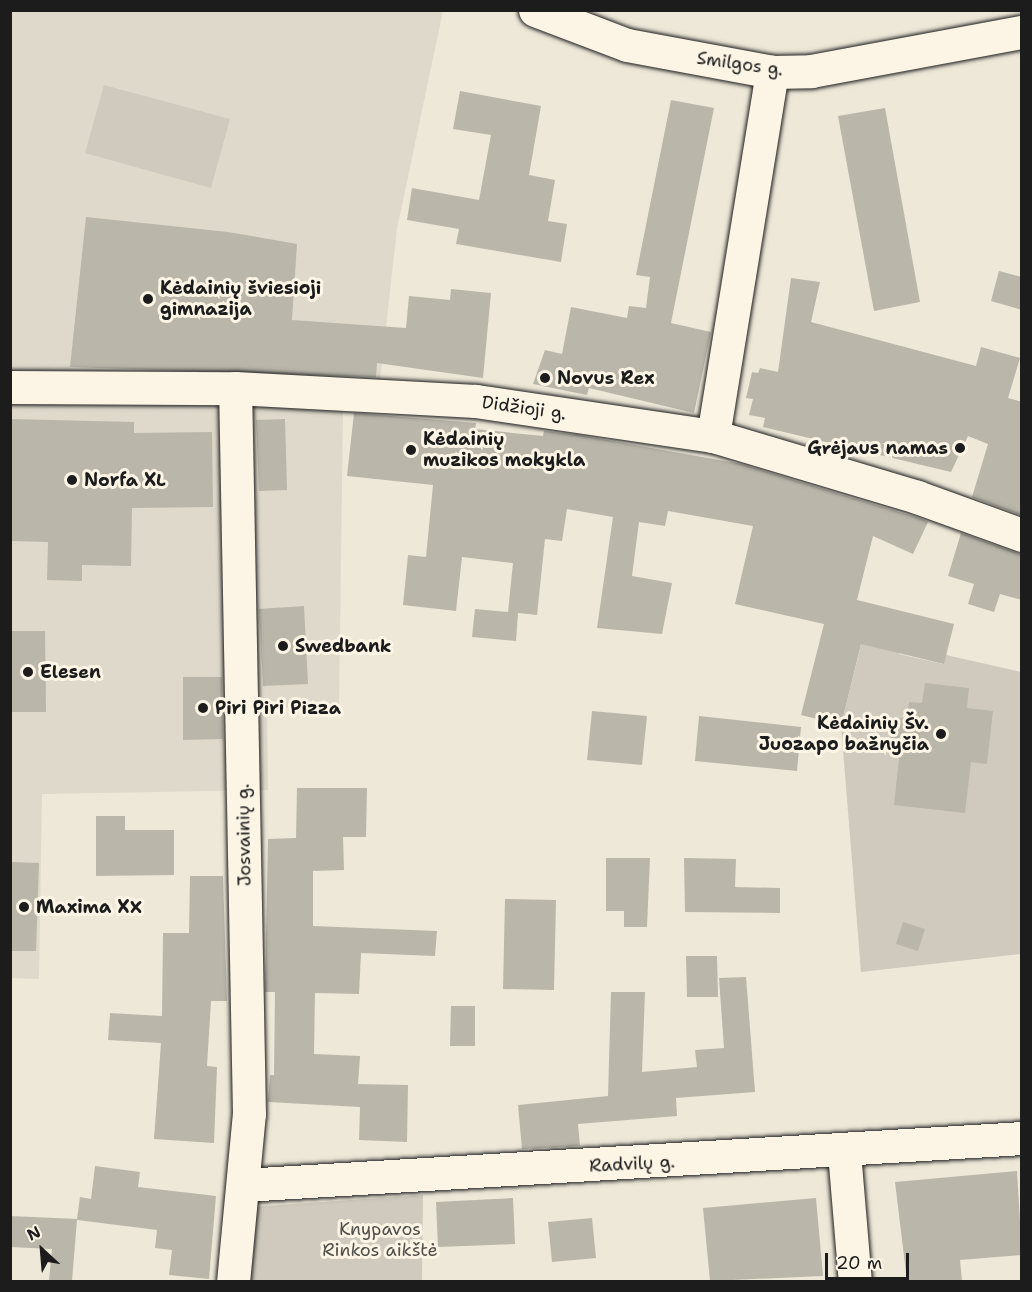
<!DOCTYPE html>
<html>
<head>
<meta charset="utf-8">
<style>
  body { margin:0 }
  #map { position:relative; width:1032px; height:1292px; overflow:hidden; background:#eee8d9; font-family:"Shantell Sans",sans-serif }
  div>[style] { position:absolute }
  .built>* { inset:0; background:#ded9cb }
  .green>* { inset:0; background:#cfcabd }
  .building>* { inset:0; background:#bab6aa }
  .roads { filter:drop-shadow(0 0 2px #1c1c1c) drop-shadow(0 0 2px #1c1c1c) }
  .minor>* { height:33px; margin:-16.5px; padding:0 16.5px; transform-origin:16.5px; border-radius:16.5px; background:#fcf5e5 }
  .dots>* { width:16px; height:16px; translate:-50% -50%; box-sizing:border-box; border:3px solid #fcf5e5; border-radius:50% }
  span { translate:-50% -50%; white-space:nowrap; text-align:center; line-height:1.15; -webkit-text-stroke:6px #fcf5e5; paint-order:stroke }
  .street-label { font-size:18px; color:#1c1c1c }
  .poi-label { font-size:18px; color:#1c1c1c; font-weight:700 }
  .left { translate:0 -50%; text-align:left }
  .right { translate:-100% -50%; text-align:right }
  .park-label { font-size:18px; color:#52504c }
  .frame { position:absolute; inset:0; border:12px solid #1c1c1c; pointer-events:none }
  .north { position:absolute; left:12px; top:1220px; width:60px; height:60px; -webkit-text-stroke:4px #fcf5e5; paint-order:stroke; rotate:334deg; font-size:16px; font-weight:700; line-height:24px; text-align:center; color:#1c1c1c }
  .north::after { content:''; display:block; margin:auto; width:21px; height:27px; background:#1c1c1c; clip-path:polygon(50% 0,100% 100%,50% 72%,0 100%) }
  .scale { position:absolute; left:825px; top:1253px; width:84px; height:27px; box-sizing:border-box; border:3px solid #1c1c1c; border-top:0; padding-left:8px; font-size:18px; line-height:21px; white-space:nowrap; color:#1c1c1c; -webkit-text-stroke:4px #fcf5e5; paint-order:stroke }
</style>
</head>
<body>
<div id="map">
  <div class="built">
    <div style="clip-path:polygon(11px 11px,443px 11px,397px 229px,380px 380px,343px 410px,339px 707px,267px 708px,268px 790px,42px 794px,39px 979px,11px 978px)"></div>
  </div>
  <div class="green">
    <div style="clip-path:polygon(104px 85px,230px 119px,211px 188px,85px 153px)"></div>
    <div style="clip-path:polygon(864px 633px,901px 643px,899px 654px,943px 664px,946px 655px,1021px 672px,1021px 954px,861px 972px,841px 725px)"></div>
    <div style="clip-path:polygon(423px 1195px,422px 1281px,247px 1282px,252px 1207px)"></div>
  </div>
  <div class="building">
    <div style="clip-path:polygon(460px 91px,541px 106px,529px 175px,555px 180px,548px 221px,567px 224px,561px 262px,456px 244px,459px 229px,407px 220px,412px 188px,479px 200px,491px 135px,453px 129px)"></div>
    <div style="clip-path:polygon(671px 100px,714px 108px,671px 323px,711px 332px,694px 413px,589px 388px,587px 395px,533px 384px,545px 350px,562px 354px,571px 307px,627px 318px,629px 306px,646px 308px,650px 277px,636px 275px)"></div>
    <div style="clip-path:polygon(885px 108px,920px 302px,874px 311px,838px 116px)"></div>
    <div style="clip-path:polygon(86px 217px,228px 232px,297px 244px,292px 320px,406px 328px,409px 296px,450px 300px,451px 289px,491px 293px,483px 378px,377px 363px,376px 377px,70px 367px)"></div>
    <div style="clip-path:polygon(999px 271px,1022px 277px,1022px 310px,991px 301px)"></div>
    <div style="clip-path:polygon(791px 278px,820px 282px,811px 322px,976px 366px,981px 347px,1020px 358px,1008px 398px,1022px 402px,1021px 515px,972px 497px,988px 444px,968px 436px,951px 472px,763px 427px,765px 418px,749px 415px,753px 399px,746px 398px,752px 372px,758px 373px,760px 368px,778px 372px)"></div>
    <div style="clip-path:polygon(354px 413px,476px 423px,475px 429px,543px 436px,544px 431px,579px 435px,741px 464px,922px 519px,928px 522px,913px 554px,873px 536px,857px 600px,954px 624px,944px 664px,861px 644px,841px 725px,801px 715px,824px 624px,735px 604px,753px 526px,668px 511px,665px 526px,639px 522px,632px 576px,672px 583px,662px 634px,597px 628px,613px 517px,567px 509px,562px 541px,545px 539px,537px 615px,518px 613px,516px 641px,472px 637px,475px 609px,518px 613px,508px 612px,513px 563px,462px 557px,456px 611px,403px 605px,408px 555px,426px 557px,433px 485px,347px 476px)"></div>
    <div style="clip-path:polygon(10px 419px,134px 422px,134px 433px,212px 432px,213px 507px,132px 508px,131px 566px,82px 565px,82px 581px,47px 580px,48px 542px,10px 541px)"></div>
    <div style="clip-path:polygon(285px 419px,287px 490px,259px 491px,256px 420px)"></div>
    <div style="clip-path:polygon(961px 533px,1022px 555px,1022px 600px,1000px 594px,994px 612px,968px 604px,974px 584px,948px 576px)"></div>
    <div style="clip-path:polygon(304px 606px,308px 684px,263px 686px,259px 609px)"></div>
    <div style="clip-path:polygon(10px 631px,45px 631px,46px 712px,10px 712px)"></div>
    <div style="clip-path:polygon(183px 677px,222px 677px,223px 739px,183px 740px)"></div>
    <div style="clip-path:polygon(925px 683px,969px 688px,967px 708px,993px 711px,987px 764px,971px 762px,965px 813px,894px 805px,900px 750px,890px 749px,893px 717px,907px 719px,909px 702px,922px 703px)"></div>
    <div style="clip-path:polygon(592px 711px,647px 716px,642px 765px,587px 760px)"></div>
    <div style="clip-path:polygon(699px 716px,801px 727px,797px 771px,695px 761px)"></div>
    <div style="clip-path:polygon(297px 788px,367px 788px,366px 837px,343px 837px,344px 870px,313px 871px,313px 926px,437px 931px,435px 956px,361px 953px,359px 994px,315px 993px,314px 1054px,360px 1056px,358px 1084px,408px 1085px,407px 1142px,359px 1140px,360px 1107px,268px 1102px,270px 1075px,274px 1075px,275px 992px,265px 992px,268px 839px,296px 838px)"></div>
    <div style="clip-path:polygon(96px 816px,125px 816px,125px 830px,174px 830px,174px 875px,96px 876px)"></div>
    <div style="clip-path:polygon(606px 858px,650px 858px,647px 927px,624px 927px,624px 911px,606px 911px)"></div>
    <div style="clip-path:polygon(684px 858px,736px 859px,735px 887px,780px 888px,780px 913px,685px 912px)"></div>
    <div style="clip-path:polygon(10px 862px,39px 863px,36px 951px,10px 951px)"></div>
    <div style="clip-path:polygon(190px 876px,223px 876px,227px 1001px,211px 1001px,207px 1066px,217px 1067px,214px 1143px,154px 1139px,161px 1043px,108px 1040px,110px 1013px,162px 1016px,163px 933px,189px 933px)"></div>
    <div style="clip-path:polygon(505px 899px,556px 900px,554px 990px,503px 989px)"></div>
    <div style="clip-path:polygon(903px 922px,925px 929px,918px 951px,896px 944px)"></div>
    <div style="clip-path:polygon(686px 956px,717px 956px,718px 997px,687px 997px)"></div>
    <div style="clip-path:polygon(746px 977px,755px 1092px,676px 1098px,677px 1116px,578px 1124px,580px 1146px,522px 1149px,518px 1105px,608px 1096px,611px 992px,645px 992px,642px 1072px,697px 1067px,695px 1050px,724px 1048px,719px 978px)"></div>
    <div style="clip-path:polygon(451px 1006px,475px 1006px,475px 1046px,450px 1046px)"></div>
    <div style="clip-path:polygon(95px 1166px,140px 1172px,138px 1187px,216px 1196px,209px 1279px,169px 1275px,172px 1250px,155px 1248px,157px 1230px,77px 1220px,72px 1281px,49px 1281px,52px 1249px,10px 1247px,10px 1216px,77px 1219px,80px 1197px,91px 1199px)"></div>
    <div style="clip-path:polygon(1017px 1171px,1022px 1255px,960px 1260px,962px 1281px,907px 1281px,895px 1182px)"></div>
    <div style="clip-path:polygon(513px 1198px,515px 1244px,438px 1247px,436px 1202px)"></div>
    <div style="clip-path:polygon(816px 1198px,823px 1276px,710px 1281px,703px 1208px)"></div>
    <div style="clip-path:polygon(592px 1218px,596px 1258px,552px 1262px,548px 1222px)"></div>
  </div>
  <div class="roads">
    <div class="minor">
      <div style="left:535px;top:10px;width:98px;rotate:20.8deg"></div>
      <div style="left:627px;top:45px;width:147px;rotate:10.5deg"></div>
      <div style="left:772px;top:72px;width:39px;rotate:-1deg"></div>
      <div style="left:811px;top:71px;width:215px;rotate:-10.5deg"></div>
      <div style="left:10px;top:387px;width:225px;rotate:0.3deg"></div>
      <div style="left:235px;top:388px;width:241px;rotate:3.1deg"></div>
      <div style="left:476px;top:401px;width:240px;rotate:8.4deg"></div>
      <div style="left:713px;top:436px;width:213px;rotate:16.6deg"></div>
      <div style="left:917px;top:497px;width:112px;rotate:19.9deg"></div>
      <div style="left:713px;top:436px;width:369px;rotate:-80.8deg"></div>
      <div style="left:844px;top:1152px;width:130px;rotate:85.2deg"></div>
      <div style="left:243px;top:1185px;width:780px;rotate:-3.45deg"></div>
      <div style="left:233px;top:1282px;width:169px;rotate:-84.6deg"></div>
      <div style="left:249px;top:1114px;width:726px;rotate:-91.1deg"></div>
    </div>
  </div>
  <div class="dots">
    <div style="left:148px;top:299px;background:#1c1c1c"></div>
    <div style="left:545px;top:378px;background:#1c1c1c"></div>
    <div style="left:960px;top:448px;background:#1c1c1c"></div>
    <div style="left:411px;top:450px;background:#1c1c1c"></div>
    <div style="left:72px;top:480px;background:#1c1c1c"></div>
    <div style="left:283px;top:646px;background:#1c1c1c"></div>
    <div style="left:28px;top:672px;background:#1c1c1c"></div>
    <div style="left:203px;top:708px;background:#1c1c1c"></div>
    <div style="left:941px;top:734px;background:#1c1c1c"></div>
    <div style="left:24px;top:907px;background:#1c1c1c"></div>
  </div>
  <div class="street-label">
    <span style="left:740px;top:64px;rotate:8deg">Smilgos g.</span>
    <span style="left:524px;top:408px;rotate:8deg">Didžioji g.</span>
    <span style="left:244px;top:835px;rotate:-91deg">Josvainių g.</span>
    <span style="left:632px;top:1164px;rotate:-3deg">Radvilų g.</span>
  </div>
  <div class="poi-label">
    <span class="left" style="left:160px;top:299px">Kėdainių šviesioji<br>gimnazija</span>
    <span class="left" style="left:557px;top:378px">Novus Rex</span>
    <span class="left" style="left:423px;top:450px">Kėdainių<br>muzikos mokykla</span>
    <span class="right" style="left:948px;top:448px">Grėjaus namas</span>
    <span class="left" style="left:84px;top:480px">Norfa XL</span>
    <span class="left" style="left:295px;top:646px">Swedbank</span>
    <span class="left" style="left:40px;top:672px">Elesen</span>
    <span class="left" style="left:215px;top:708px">Piri Piri Pizza</span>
    <span class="right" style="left:929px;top:734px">Kėdainių Šv.<br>Juozapo bažnyčia</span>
    <span class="left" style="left:36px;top:907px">Maxima XX</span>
  </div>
  <div class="park-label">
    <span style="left:380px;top:1240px">Knypavos<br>Rinkos aikštė</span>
  </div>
  <div class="frame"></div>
  <div class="north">N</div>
  <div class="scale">20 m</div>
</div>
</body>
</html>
